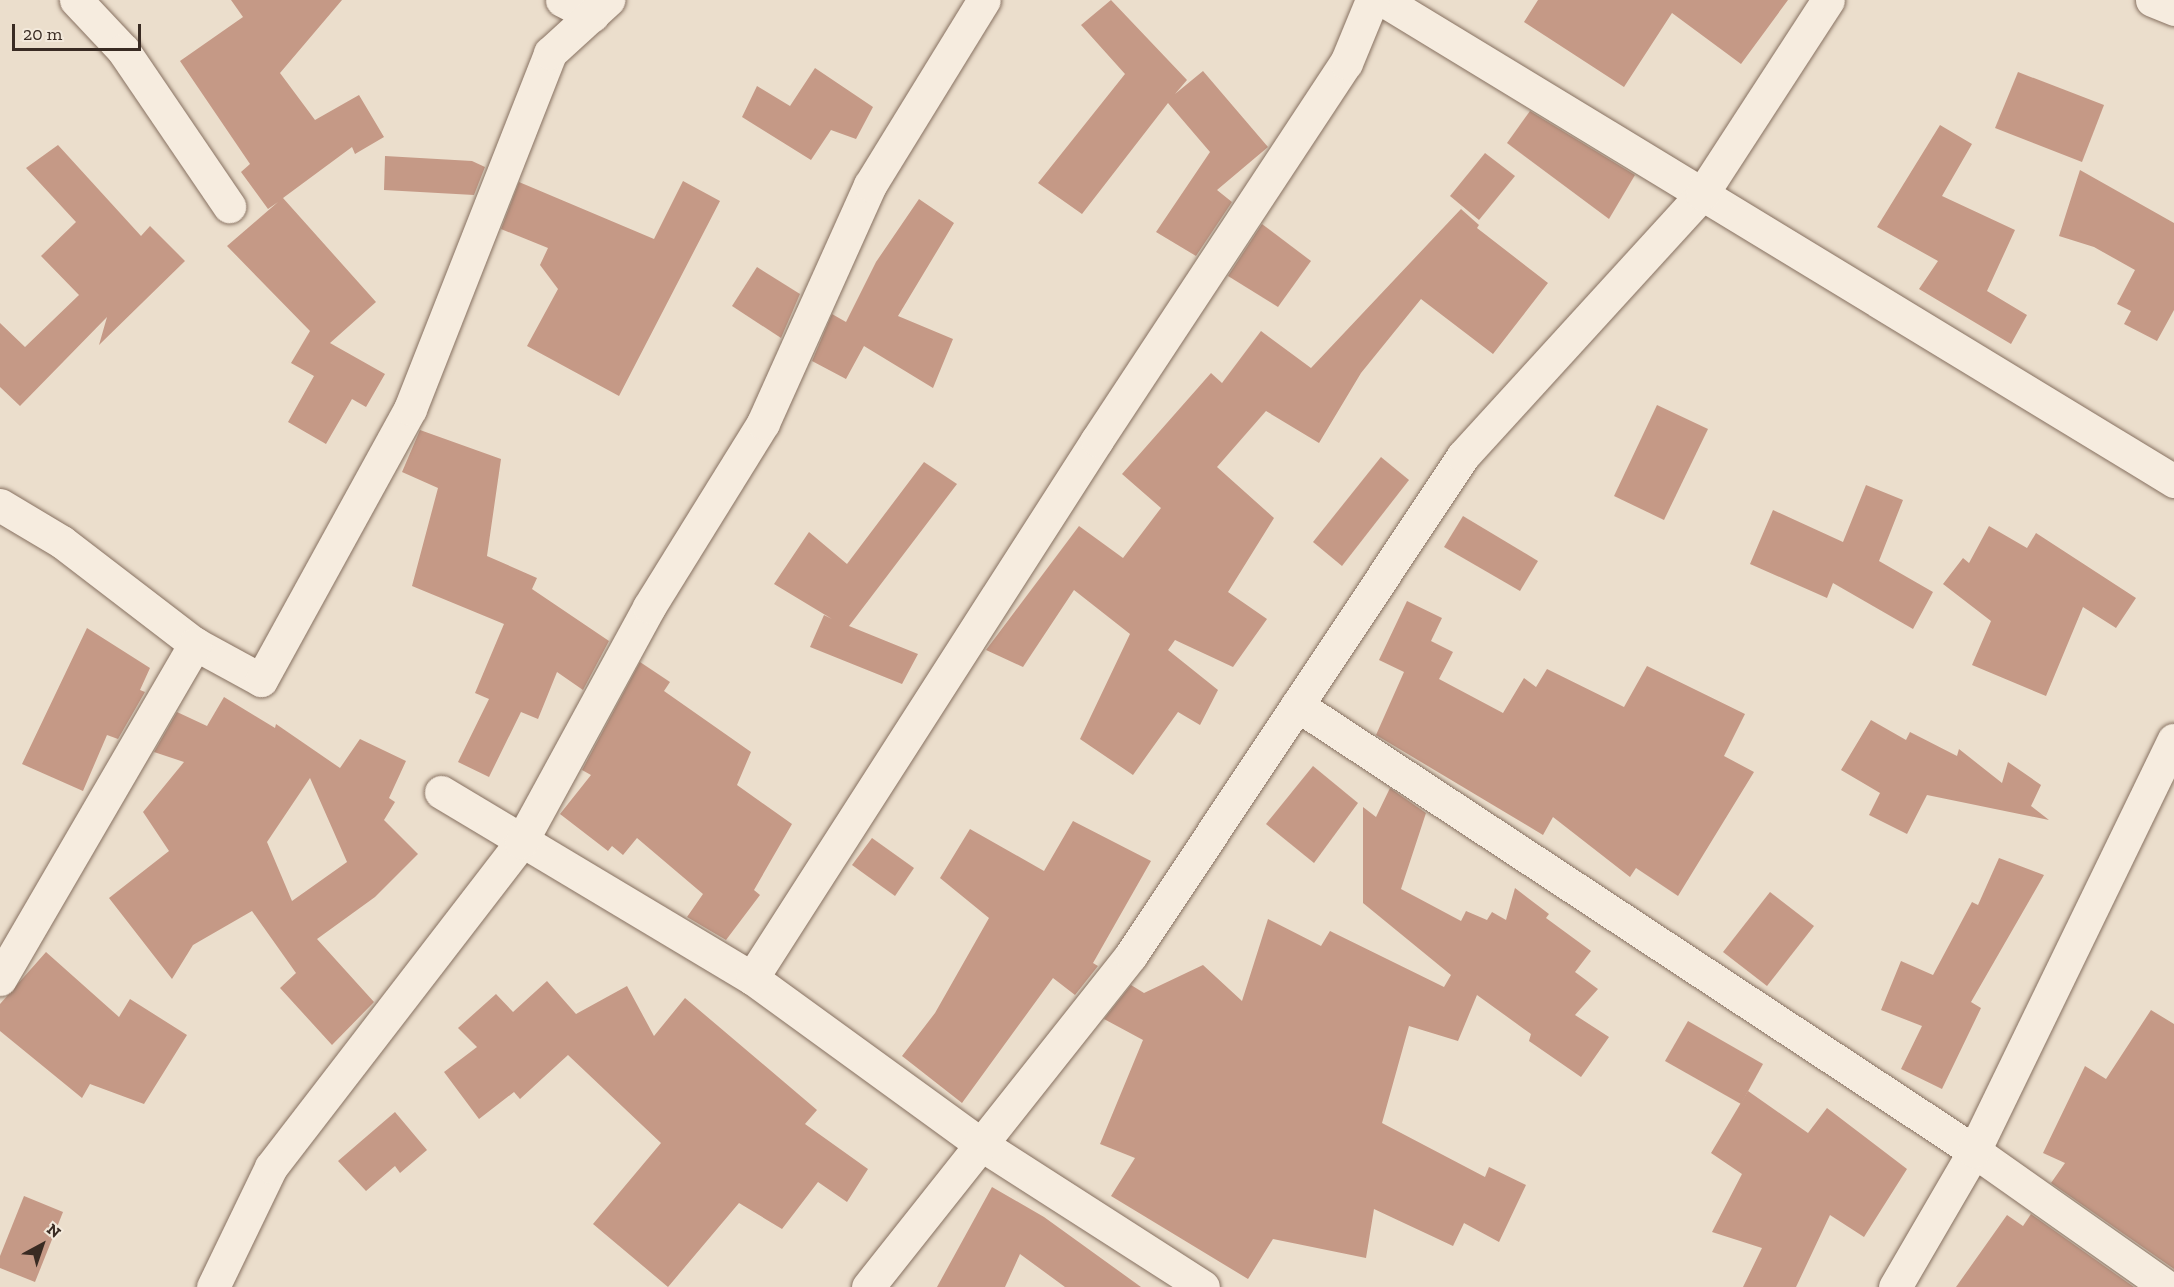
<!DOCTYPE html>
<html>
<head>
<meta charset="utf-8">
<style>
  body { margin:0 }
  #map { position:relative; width:2174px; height:1287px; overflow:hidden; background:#ebdecc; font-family:"Zilla Slab",serif }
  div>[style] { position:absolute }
  .building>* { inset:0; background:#c59986 }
  .roads { filter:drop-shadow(0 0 2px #877161) drop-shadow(0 0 2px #877161) }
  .minor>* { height:33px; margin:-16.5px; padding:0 16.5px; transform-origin:16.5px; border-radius:16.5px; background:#f6ecdf }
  span { translate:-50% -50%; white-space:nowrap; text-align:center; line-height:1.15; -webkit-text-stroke:5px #f3e9db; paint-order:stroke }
  .north { position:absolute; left:12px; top:1215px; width:60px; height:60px; -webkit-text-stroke:4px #f3e9db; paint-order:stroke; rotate:40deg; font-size:16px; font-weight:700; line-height:24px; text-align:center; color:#392b23 }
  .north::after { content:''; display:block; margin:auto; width:21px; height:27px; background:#392b23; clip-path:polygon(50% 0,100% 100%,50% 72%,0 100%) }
  .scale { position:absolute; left:12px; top:24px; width:129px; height:27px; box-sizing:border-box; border:3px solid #392b23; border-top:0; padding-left:8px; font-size:18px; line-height:21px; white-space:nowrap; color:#392b23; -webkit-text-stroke:4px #f3e9db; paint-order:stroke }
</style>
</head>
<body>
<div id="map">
  <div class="building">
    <div style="clip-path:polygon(231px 0,342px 0,280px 73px,315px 120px,359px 95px,384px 137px,355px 154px,352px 147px,283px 198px,376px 302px,330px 343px,385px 374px,366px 407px,352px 399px,326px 444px,288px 422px,314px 376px,291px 363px,310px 331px,227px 246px,278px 202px,268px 209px,241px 172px,250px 164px,180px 61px,243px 17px)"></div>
    <div style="clip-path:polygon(1111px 0,1187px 80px,1175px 94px,1203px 71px,1268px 147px,1217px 190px,1232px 202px,1196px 256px,1156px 232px,1210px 152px,1168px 103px,1082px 214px,1038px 183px,1125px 74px,1081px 25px)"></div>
    <div style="clip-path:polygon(1538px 0,1788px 0,1741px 64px,1672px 13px,1624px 87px,1524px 22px)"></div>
    <div style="clip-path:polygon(815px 68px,873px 107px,856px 139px,831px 130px,811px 160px,742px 117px,757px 86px,790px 106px)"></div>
    <div style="clip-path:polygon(2018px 72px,2104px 105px,2082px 162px,1995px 128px)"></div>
    <div style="clip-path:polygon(1530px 111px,1635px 175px,1609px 219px,1507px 143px)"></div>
    <div style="clip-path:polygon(1940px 125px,1972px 144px,1942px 196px,2015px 230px,1987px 291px,2027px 315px,2011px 344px,1919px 289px,1938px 261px,1877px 227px)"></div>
    <div style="clip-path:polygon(58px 145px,141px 236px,150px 226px,185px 261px,99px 345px,107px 317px,20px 406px,0 387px,0 323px,25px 347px,79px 295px,41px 256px,76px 222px,26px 168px)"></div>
    <div style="clip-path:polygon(1485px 153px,1515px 176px,1479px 220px,1450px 196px)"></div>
    <div style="clip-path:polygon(385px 156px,472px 161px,485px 167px,474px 195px,384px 190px)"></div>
    <div style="clip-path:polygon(2080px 170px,2174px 223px,2174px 310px,2157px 341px,2124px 324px,2131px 311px,2117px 304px,2135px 270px,2094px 247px,2059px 236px)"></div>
    <div style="clip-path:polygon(683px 181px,720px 201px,619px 396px,527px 346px,558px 289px,540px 265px,548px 248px,501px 229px,519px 182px,654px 239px)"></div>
    <div style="clip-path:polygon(919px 199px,954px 223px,898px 316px,953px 339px,933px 388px,864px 346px,846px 379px,812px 361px,832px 314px,846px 322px,876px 262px)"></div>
    <div style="clip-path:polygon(1461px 209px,1479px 225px,1477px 228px,1548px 283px,1493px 354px,1421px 299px,1361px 373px,1319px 443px,1266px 411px,1217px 467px,1274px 518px,1228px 592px,1267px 619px,1233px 667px,1175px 640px,1168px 650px,1218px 690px,1200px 725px,1178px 712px,1133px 775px,1080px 739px,1130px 634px,1074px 590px,1023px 667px,986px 650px,1079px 526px,1123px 558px,1161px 508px,1122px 474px,1211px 373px,1222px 383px,1261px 331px,1311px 368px)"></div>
    <div style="clip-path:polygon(1262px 224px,1311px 261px,1278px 307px,1228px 276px)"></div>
    <div style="clip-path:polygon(757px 267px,800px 294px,781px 338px,732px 306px)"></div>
    <div style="clip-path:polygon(1657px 405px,1708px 429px,1664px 520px,1614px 496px)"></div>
    <div style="clip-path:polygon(420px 430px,501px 459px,487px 556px,537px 578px,532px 589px,609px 641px,583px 690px,557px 672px,538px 719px,521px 712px,489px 777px,458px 762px,489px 699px,475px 693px,504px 624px,412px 586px,438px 488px,402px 472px)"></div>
    <div style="clip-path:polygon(1381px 457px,1409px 480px,1342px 566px,1313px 542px)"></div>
    <div style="clip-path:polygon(924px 462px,957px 484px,849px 626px,918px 654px,902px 684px,810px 647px,824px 615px,832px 619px,774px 584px,809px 532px,847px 564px)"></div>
    <div style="clip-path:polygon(1866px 485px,1903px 500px,1879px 561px,1933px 592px,1913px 629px,1833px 583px,1827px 598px,1750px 564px,1773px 510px,1843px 542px)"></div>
    <div style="clip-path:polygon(1463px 516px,1538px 561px,1520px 591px,1444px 547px)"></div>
    <div style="clip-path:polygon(1989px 526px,2027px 548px,2036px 533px,2136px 598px,2116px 628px,2083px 607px,2046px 696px,1972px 665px,1991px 621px,1943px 584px,1963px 558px,1969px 563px)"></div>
    <div style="clip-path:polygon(1407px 601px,1442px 618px,1431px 641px,1453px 652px,1439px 679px,1503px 713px,1524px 678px,1536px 687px,1547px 669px,1624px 707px,1647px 666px,1745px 714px,1724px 756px,1754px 772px,1678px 896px,1636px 868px,1630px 877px,1553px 817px,1543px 835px,1376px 735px,1404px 672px,1379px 660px)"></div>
    <div style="clip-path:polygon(87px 628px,150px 668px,140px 690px,145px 692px,118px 739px,107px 735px,83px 791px,22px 764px)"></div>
    <div style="clip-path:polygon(640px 662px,670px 682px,664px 691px,751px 752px,737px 785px,792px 824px,754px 890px,760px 895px,726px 940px,687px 917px,703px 894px,637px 838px,623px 855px,612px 846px,608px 851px,560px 814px,591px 775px,582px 770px)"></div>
    <div style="clip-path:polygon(evenodd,224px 697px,275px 728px,276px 724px,340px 768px,360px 739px,406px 761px,389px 798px,395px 802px,384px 820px,418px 854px,375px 897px,317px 939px,374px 1002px,332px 1045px,280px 988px,296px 973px,252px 911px,193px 945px,172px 979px,109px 898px,169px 851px,143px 812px,184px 762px,154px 752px,177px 712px,207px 726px,224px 697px,310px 778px,347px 862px,292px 901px,267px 842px,310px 778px)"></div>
    <div style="clip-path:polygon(1871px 720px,1906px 740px,1910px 732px,1957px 756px,1959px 749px,2002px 783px,2008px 762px,2041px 785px,2031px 806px,2049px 820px,1927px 795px,1907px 834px,1869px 815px,1880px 793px,1841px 770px)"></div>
    <div style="clip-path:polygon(1313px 766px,1358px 803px,1314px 863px,1266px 824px)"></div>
    <div style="clip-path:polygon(1390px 788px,1426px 813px,1401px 889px,1461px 921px,1466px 911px,1487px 920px,1492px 912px,1506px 920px,1515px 888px,1549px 914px,1546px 918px,1591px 951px,1575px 972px,1598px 989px,1575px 1015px,1609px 1037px,1581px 1077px,1529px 1041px,1531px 1034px,1477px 995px,1458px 1041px,1409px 1026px,1382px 1123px,1485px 1177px,1489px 1167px,1526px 1185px,1499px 1242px,1464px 1223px,1453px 1246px,1374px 1209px,1366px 1258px,1273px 1239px,1248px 1279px,1111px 1196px,1135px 1158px,1100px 1144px,1143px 1040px,1104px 1019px,1131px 985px,1144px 993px,1203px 965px,1242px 1001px,1268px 919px,1321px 946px,1330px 931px,1444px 987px,1451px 975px,1363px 903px,1363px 807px,1376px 817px)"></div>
    <div style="clip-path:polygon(1073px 821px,1151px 861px,1093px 963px,1098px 966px,1075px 995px,1053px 978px,962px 1103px,902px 1056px,935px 1013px,989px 918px,940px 878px,970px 829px,1044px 871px)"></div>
    <div style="clip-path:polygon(872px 838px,914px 868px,895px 896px,852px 865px)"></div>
    <div style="clip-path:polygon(1999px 858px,2044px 875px,1971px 1002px,1981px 1008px,1942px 1089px,1901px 1069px,1922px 1026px,1881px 1010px,1901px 961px,1933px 975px,1972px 902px,1978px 905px)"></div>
    <div style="clip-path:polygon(1770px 892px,1814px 926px,1767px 986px,1723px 952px)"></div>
    <div style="clip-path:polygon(46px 952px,119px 1017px,130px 999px,187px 1035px,144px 1104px,90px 1084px,82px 1098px,0 1031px,0 1004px)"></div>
    <div style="clip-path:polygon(547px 981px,576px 1014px,627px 986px,654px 1036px,685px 998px,817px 1110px,805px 1124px,868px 1169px,847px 1202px,818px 1182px,782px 1229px,739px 1203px,668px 1287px,593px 1224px,661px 1143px,568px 1055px,520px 1099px,514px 1092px,479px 1119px,444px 1072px,477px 1047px,458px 1028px,496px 994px,513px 1012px)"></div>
    <div style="clip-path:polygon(2151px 1010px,2174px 1024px,2174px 1269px,2051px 1183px,2065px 1163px,2043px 1153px,2085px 1066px,2106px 1079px)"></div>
    <div style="clip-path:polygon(1688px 1021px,1763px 1064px,1741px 1104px,1665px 1061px)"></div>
    <div style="clip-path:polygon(1748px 1091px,1808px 1133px,1827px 1108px,1907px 1169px,1864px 1237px,1830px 1215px,1796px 1287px,1743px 1287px,1762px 1248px,1712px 1232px,1742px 1174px,1711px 1153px)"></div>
    <div style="clip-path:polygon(395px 1112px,427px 1150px,400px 1173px,395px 1166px,366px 1191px,338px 1161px)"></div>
    <div style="clip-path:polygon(992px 1187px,1044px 1217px,1141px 1287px,1065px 1287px,1020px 1254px,1005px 1287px,937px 1287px)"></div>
    <div style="clip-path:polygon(24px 1196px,63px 1212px,35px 1282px,0 1268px,0 1256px)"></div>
    <div style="clip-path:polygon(2031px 1214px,2134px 1287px,1956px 1287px,2007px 1215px,2023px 1226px)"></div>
  </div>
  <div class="roads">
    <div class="minor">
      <div style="left:76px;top:0;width:69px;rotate:46.8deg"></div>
      <div style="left:123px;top:50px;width:189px;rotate:55.8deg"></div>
      <div style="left:562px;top:0;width:34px;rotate:27deg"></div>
      <div style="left:1383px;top:0;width:926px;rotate:31.3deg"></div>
      <div style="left:2152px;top:0;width:24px;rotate:22deg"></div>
      <div style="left:0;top:505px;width:72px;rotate:30.8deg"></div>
      <div style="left:62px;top:542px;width:168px;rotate:37.5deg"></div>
      <div style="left:195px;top:644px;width:75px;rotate:28.6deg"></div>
      <div style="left:261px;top:680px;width:309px;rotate:-61.2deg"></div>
      <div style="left:410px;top:409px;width:383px;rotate:-68.5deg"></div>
      <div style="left:550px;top:53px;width:79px;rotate:-42.4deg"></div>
      <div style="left:1297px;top:705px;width:811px;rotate:33.38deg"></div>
      <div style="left:1974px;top:1151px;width:236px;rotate:35.2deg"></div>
      <div style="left:441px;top:792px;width:362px;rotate:30.9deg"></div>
      <div style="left:752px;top:978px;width:281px;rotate:36deg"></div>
      <div style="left:979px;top:1143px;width:266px;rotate:32.7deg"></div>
      <div style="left:752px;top:978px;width:639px;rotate:-57.33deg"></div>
      <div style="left:1097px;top:440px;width:452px;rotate:-56.6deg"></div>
      <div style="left:1346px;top:63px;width:68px;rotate:-67.6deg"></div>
      <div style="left:0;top:979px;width:388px;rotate:-59.8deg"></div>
      <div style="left:213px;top:1287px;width:133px;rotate:-64.2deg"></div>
      <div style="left:271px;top:1167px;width:410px;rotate:-52.4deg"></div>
      <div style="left:521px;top:842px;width:268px;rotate:-61.4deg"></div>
      <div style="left:649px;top:607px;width:216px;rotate:-58.2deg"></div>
      <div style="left:763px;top:423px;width:261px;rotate:-65.8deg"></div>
      <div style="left:870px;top:185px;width:217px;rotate:-58.4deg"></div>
      <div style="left:868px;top:1287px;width:424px;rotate:-51.6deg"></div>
      <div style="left:1131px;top:955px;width:599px;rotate:-56.36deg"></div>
      <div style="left:1463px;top:456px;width:355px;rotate:-47.6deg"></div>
      <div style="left:1702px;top:194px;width:231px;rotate:-57deg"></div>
      <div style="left:1895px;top:1287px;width:157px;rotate:-59.8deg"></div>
      <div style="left:1974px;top:1151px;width:457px;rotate:-64.1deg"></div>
    </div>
  </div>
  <div class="north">N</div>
  <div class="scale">20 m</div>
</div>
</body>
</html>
